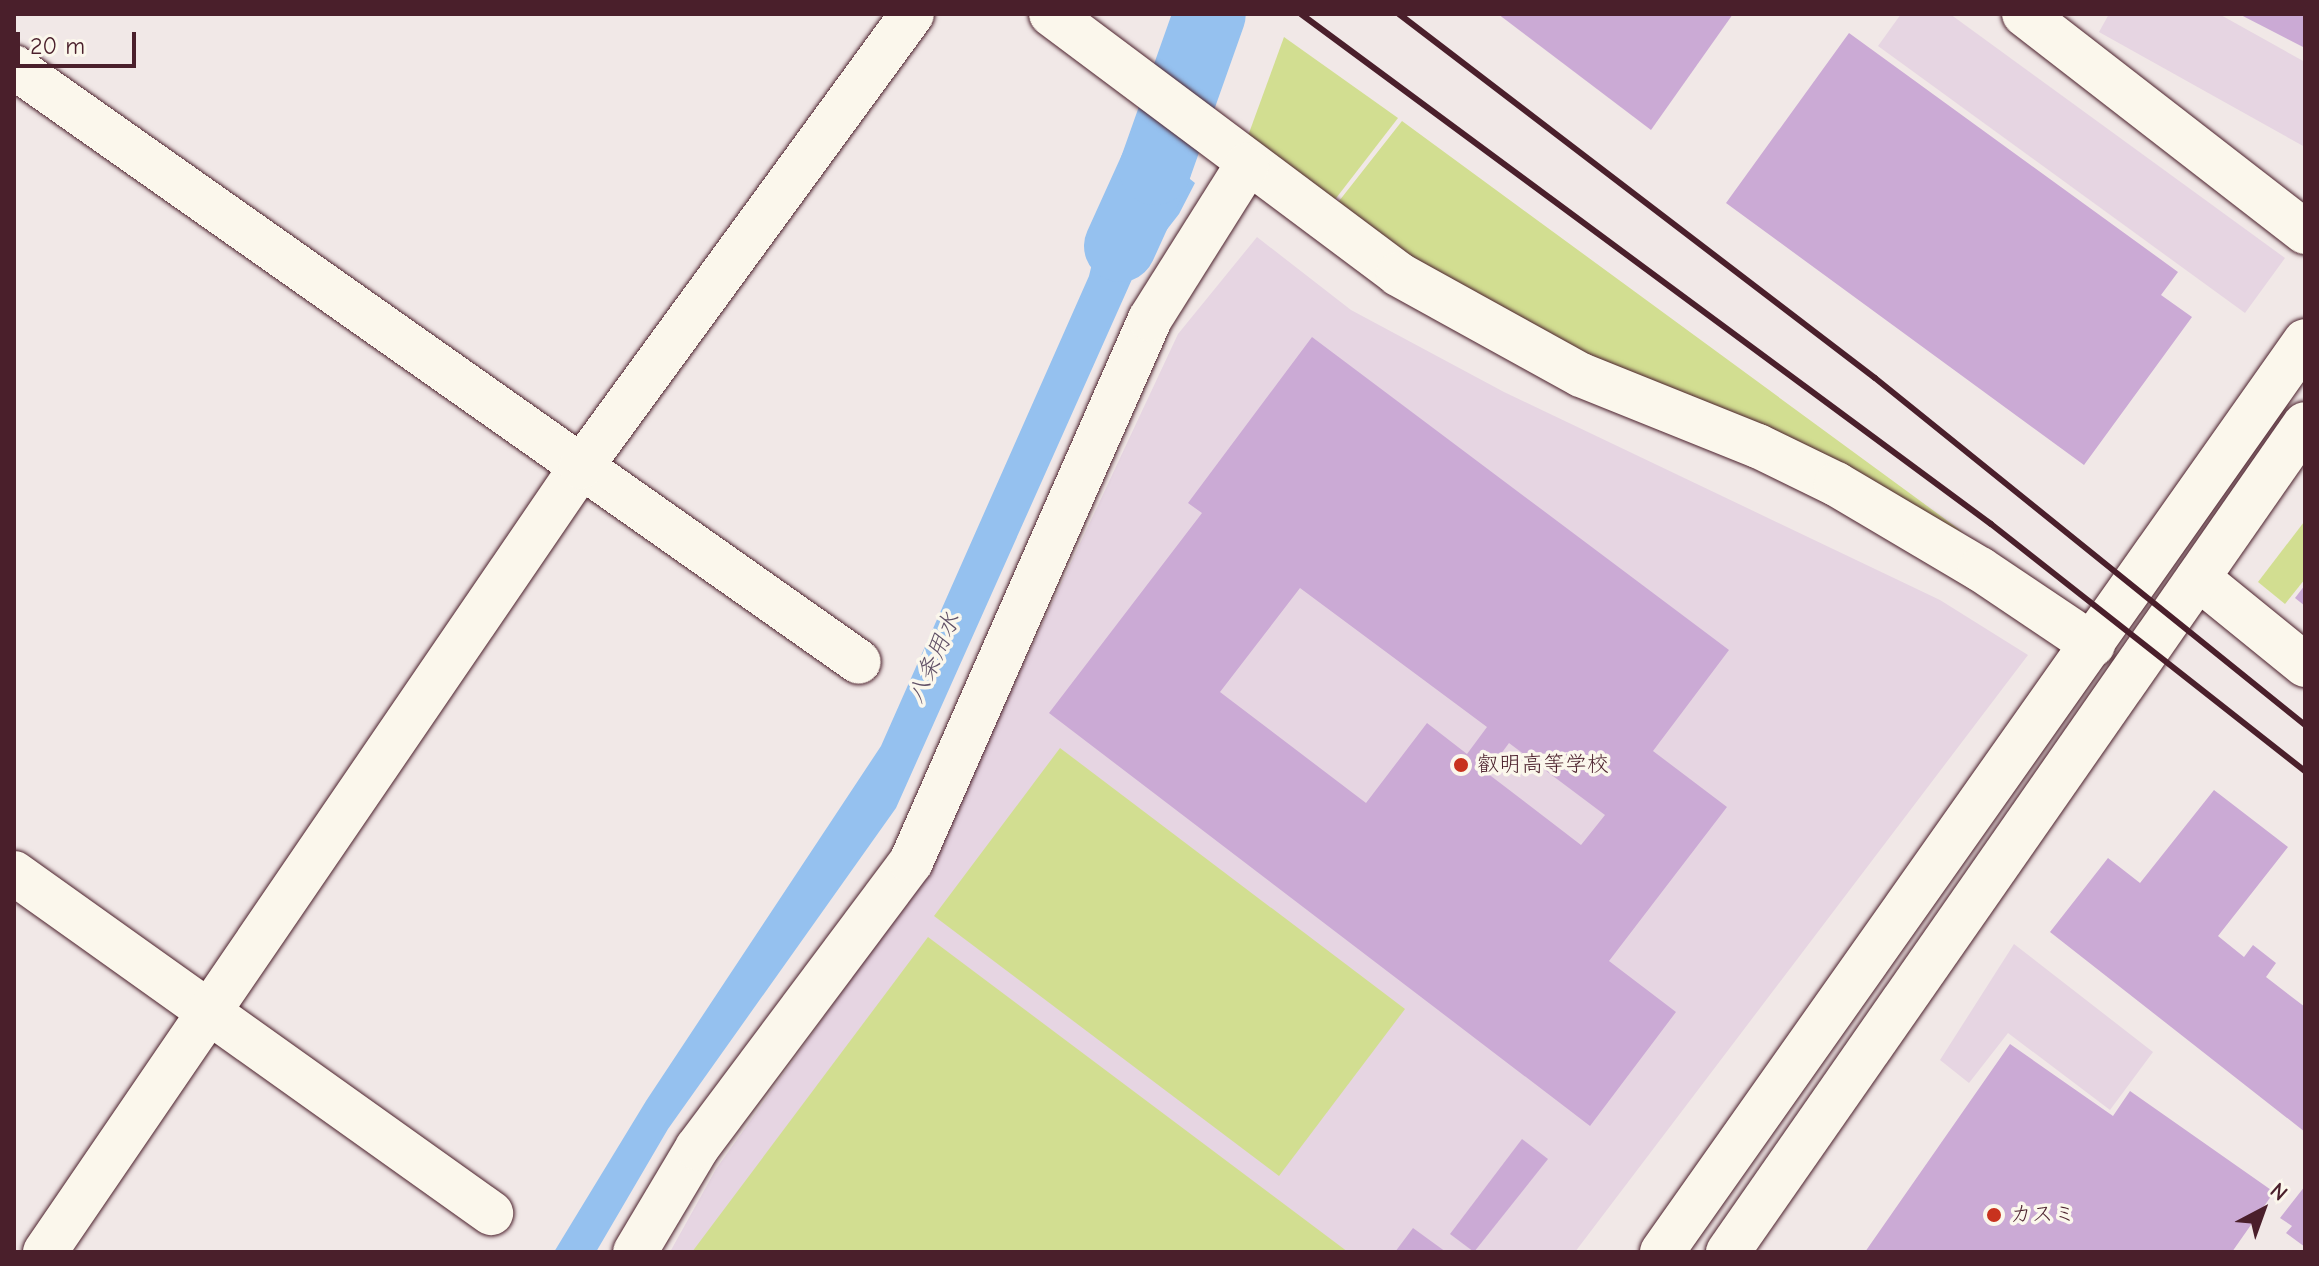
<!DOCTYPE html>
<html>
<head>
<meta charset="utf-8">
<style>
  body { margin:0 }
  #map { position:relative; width:2319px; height:1266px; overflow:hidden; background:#f1e8e7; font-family:"Comic Neue","Klee One",sans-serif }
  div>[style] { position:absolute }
  .built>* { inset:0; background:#e6d5e2 }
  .green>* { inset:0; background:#d2de91 }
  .water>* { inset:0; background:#95c1ef }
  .river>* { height:72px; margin:-36px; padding:0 36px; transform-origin:36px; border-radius:36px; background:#95c1ef }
  .building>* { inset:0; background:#cbaad5 }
  .roads { filter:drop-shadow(0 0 2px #4a1f2b) drop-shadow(0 0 2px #4a1f2b) }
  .minor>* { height:44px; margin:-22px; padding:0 22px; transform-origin:22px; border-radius:22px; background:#fbf7ec }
  .rail>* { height:6px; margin:-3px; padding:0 3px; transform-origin:3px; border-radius:3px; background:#4a1f2b }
  .dots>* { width:22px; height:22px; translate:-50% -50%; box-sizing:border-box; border:4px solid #fbf7ec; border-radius:50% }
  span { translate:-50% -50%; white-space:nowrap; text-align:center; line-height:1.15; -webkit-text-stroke:7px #fbf7ec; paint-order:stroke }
  .poi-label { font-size:22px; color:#4a1f2b }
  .left { translate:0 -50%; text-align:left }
  .water-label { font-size:24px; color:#605066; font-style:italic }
  .frame { position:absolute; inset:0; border:16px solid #4a1f2b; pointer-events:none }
  .north { position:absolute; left:2223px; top:1170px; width:80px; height:80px; -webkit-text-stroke:6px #fbf7ec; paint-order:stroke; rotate:41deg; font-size:22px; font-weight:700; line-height:32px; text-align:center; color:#4a1f2b }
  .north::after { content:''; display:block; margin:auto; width:28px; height:36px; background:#4a1f2b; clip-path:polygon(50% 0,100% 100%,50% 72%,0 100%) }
  .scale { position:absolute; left:16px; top:32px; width:120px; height:36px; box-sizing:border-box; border:4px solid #4a1f2b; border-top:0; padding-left:10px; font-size:24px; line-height:28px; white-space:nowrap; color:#4a1f2b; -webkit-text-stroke:6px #fbf7ec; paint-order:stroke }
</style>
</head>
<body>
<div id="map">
  <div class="built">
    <div style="clip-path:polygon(1901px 14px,1950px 14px,2285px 258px,2245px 313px,1878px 46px)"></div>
    <div style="clip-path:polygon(2109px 14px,2219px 14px,2305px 62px,2305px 147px,2099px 32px)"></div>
    <div style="clip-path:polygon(1257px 237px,1351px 310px,1504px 392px,1940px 600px,2028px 655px,1575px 1252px,670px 1252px,716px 1169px,925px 875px,1178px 334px)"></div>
    <div style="clip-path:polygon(2014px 944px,2153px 1052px,2110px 1110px,2008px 1033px,1969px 1083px,1940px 1060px)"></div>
  </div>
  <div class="green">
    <div style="clip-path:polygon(1284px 37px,1398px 118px,1330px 206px,1245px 144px)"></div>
    <div style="clip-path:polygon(1402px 121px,1964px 533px,1789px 443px,1563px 348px,1332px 210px)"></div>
    <div style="clip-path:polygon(2304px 522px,2305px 579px,2285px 604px,2258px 582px)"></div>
    <div style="clip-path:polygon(1060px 748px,1405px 1009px,1279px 1176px,934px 916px)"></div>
    <div style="clip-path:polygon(928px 937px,1348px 1252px,692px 1252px)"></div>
  </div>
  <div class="water">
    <div style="clip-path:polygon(1180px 14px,1240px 14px,1207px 110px,1160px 64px)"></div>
    <div style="clip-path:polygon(1141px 140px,1195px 183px,1179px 214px,1137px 268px,896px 808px,668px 1129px,596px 1252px,554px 1252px,646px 1101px,881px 746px,1089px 276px,1109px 194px)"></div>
  </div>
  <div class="river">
    <div style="left:1120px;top:246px;width:85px;rotate:-65.6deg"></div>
    <div style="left:1155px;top:169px;width:164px;rotate:-70.5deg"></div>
  </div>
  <div class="building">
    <div style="clip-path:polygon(1498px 14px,1733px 14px,1651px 130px)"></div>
    <div style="clip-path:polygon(2239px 14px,2305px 14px,2305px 48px)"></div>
    <div style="clip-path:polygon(1849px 33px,2178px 272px,2161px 295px,2192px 317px,2084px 465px,1726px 203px)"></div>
    <div style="clip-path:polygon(evenodd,1312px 337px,1729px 650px,1653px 751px,1727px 807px,1609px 961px,1676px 1012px,1590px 1126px,1049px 713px,1202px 513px,1188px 503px,1312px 337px,1300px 588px,1487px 727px,1467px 754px,1427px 723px,1366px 803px,1220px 692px,1300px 588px,1312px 337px,1509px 743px,1605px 815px,1581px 845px,1487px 773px,1509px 743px)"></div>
    <div style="clip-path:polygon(2305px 585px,2305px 606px,2295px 598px)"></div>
    <div style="clip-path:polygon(2214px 790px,2288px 847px,2218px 936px,2244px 957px,2253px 945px,2276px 963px,2266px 977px,2305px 1007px,2305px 1132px,2050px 932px,2108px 858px,2140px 883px)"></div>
    <div style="clip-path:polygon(2010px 1044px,2113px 1116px,2130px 1091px,2274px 1192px,2232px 1252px,1865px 1252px)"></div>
    <div style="clip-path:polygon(1522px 1139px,1548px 1159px,1474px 1252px,1450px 1234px)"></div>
    <div style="clip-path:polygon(2305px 1186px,2305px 1247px,2286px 1233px,2292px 1226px,2280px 1218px)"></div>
    <div style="clip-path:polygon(1413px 1228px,1446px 1252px,1395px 1252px)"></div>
  </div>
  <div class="roads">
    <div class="minor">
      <div style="left:1051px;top:14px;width:434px;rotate:36.8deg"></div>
      <div style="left:1398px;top:274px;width:209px;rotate:28.9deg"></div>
      <div style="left:1581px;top:375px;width:191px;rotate:21.9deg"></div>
      <div style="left:1758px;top:446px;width:87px;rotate:26deg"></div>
      <div style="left:1836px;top:484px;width:167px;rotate:30.6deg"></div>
      <div style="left:1980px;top:569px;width:136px;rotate:33.9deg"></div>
      <div style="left:2024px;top:14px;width:356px;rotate:37.8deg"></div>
      <div style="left:14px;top:67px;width:1033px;rotate:35.15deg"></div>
      <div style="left:2198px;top:578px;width:138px;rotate:39.1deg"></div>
      <div style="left:14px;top:873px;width:586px;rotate:35.48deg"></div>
      <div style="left:45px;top:1252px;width:951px;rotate:-55.67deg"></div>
      <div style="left:581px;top:467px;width:561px;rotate:-53.84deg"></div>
      <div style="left:635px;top:1252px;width:121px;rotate:-59.2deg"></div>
      <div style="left:697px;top:1148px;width:357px;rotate:-53.2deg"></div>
      <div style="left:911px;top:862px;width:593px;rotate:-66.24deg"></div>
      <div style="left:1150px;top:319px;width:182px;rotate:-57.8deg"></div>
      <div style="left:1662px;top:1252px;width:1115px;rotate:-54.78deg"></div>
      <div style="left:1728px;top:1252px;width:1009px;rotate:-55.13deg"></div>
    </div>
  </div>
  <div class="rail">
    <div style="left:1301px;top:14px;width:858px;rotate:36.47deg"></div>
    <div style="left:1991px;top:524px;width:400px;rotate:38.2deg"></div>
    <div style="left:1399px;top:14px;width:599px;rotate:37.41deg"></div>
    <div style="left:1875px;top:378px;width:553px;rotate:38.9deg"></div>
  </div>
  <div class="dots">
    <div style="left:1461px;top:765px;background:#c8321e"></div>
    <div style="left:1994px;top:1215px;background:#c8321e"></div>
  </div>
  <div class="poi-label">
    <span class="left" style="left:1477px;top:765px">叡明高等学校</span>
    <span class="left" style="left:2010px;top:1215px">カスミ</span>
  </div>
  <div class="water-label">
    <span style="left:934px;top:658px;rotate:-66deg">八条用水</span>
  </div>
  <div class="frame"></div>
  <div class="north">N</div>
  <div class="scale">20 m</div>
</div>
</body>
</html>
